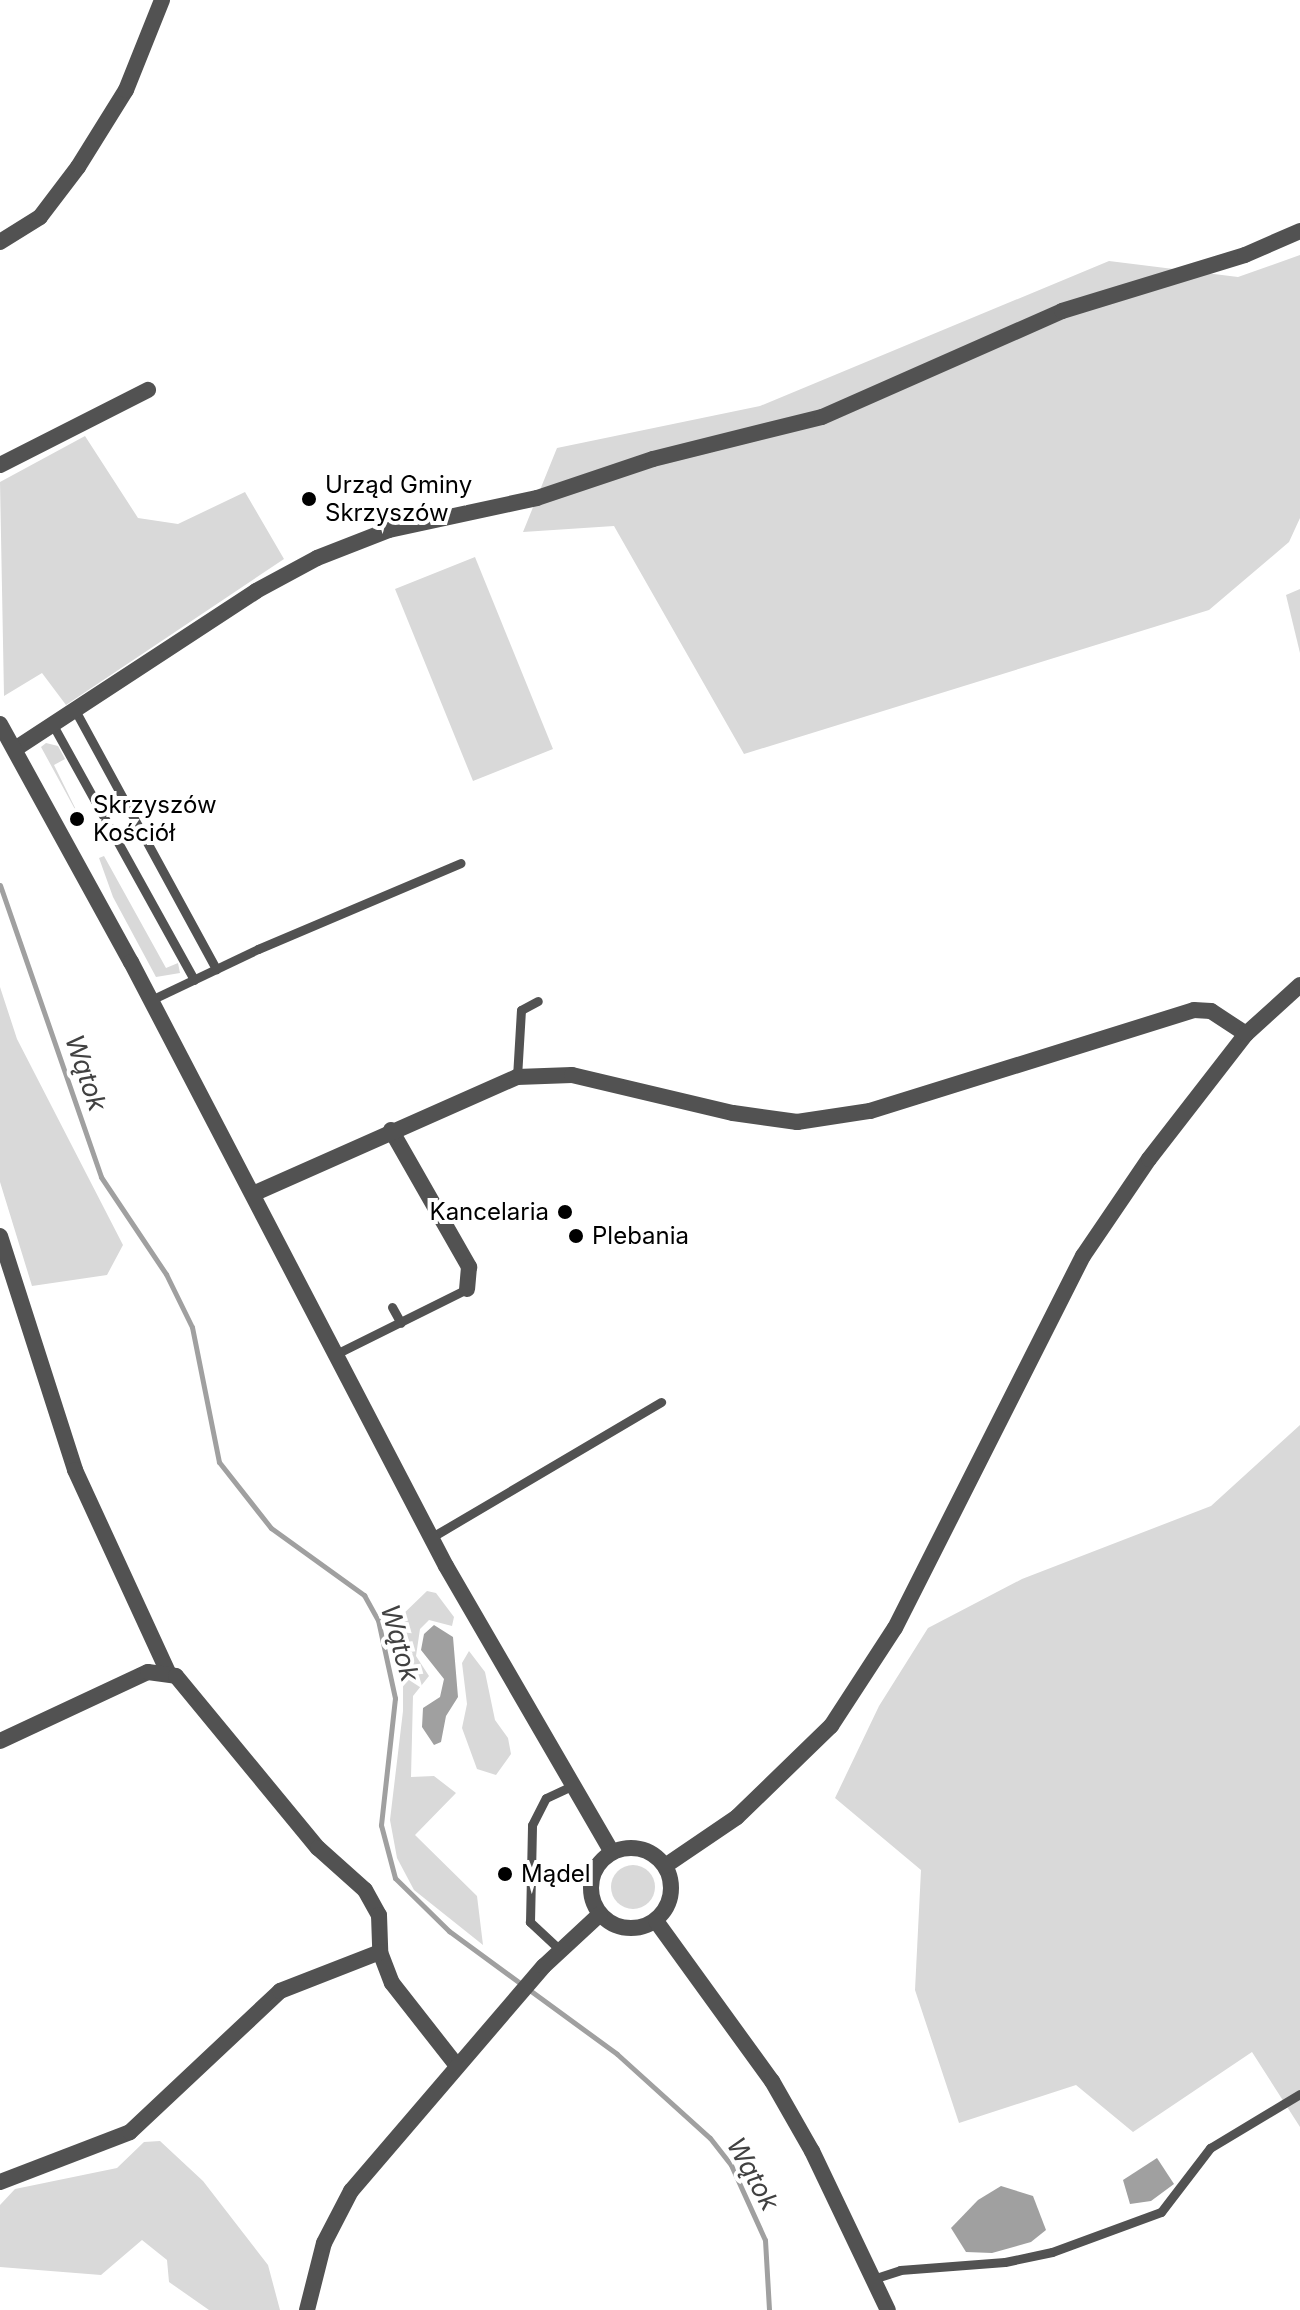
<!DOCTYPE html>
<html>
<head>
<meta charset="utf-8">
<style>
  body { margin:0 }
  #map { position:relative; width:1300px; height:2310px; overflow:hidden; background:#fff; font-family:Inter,sans-serif }
  div>[style] { position:absolute }
  .green>* { inset:0; background:#d9d9d9 }
  .round { border-radius:50% }
  .water>* { inset:0; background:#a0a0a0 }
  .stream>* { height:5px; margin:-2.5px; padding:0 2.5px; transform-origin:2.5px; border-radius:2.5px; background:#a0a0a0 }
  .service>* { height:9px; margin:-4.5px; padding:0 4.5px; transform-origin:4.5px; border-radius:4.5px; background:#525252 }
  .minor>* { height:16px; margin:-8px; padding:0 8px; transform-origin:8px; border-radius:8px; background:#525252 }
  .tertiary>* { height:16px; margin:-8px; padding:0 8px; transform-origin:8px; border-radius:8px; background:#525252 }
  .tertiary>.ring { margin:-8px; padding:0; box-sizing:content-box; background:none; border:16px solid #525252; border-radius:50% }
  .dots>* { width:22px; height:22px; translate:-50% -50%; box-sizing:border-box; border:4px solid #fff; border-radius:50% }
  span { translate:-50% -50%; white-space:nowrap; text-align:center; line-height:1.15; -webkit-text-stroke:8px #fff; paint-order:stroke }
  .poi-label { font-size:24px; color:#000 }
  .left { translate:0 -50%; text-align:left }
  .right { translate:-100% -50%; text-align:right }
  .water-label { font-size:26px; color:#414141; font-style:italic }
</style>
</head>
<body>
<div id="map">
  <div class="green">
    <div style="clip-path:polygon(1300px 255px,1300px 518px,1289px 542px,1209px 610px,744px 754px,614px 526px,523px 532px,557px 448px,760px 406px,1109px 261px,1238px 277px)"></div>
    <div style="clip-path:polygon(85px 436px,138px 518px,178px 524px,245px 492px,284px 559px,66px 705px,42px 673px,4px 696px,0 482px)"></div>
    <div style="clip-path:polygon(475px 557px,553px 749px,473px 781px,395px 589px)"></div>
    <div style="clip-path:polygon(1300px 589px,1300px 653px,1286px 595px)"></div>
    <div style="clip-path:polygon(46px 743px,58px 746px,65px 759px,54px 765px,83px 824px,41px 747px)"></div>
    <div style="clip-path:polygon(104px 856px,166px 968px,178px 963px,180px 973px,156px 977px,113px 897px,99px 858px)"></div>
    <div style="clip-path:polygon(0 987px,17px 1039px,123px 1245px,107px 1275px,32px 1286px,0 1182px)"></div>
    <div style="clip-path:polygon(1300px 1425px,1300px 2127px,1252px 2052px,1133px 2132px,1076px 2085px,959px 2123px,915px 1990px,921px 1870px,835px 1798px,879px 1706px,928px 1628px,1022px 1579px,1211px 1506px)"></div>
    <div style="clip-path:polygon(427px 1591px,436px 1593px,454px 1617px,452px 1626px,429px 1620px,420px 1629px,416px 1656px,429px 1676px,413px 1696px,411px 1777px,434px 1776px,456px 1793px,415px 1835px,477px 1896px,483px 1945px,414px 1890px,397px 1858px,390px 1820px,403px 1711px,403px 1675px,393px 1643px,399px 1618px)"></div>
    <div style="clip-path:polygon(469px 1651px,485px 1672px,495px 1720px,508px 1738px,511px 1754px,496px 1775px,477px 1769px,462px 1728px,467px 1704px,462px 1663px)"></div>
    <div class="round" style="left:611px;top:1865px;width:44px;height:44px"></div>
    <div style="clip-path:polygon(160px 2141px,203px 2181px,268px 2265px,280px 2310px,209px 2310px,169px 2282px,167px 2260px,142px 2240px,101px 2275px,0 2267px,0 2205px,15px 2189px,117px 2168px,144px 2142px)"></div>
  </div>
  <div class="water">
    <div style="clip-path:polygon(434px 1625px,453px 1637px,458px 1697px,446px 1716px,441px 1742px,434px 1745px,422px 1727px,423px 1708px,440px 1697px,444px 1679px,421px 1650px,424px 1634px)"></div>
    <div style="clip-path:polygon(1157px 2158px,1174px 2184px,1151px 2201px,1130px 2204px,1123px 2180px)"></div>
    <div style="clip-path:polygon(1001px 2186px,1033px 2196px,1046px 2230px,1031px 2242px,992px 2253px,966px 2252px,951px 2228px,978px 2200px)"></div>
  </div>
  <div class="stream">
    <div style="left:0;top:885px;width:309px;rotate:70.9deg"></div>
    <div style="left:101px;top:1177px;width:117px;rotate:56.2deg"></div>
    <div style="left:166px;top:1274px;width:59px;rotate:63.9deg"></div>
    <div style="left:192px;top:1327px;width:138px;rotate:78.7deg"></div>
    <div style="left:219px;top:1462px;width:84px;rotate:51.8deg"></div>
    <div style="left:271px;top:1528px;width:115px;rotate:35.8deg"></div>
    <div style="left:364px;top:1595px;width:29px;rotate:61deg"></div>
    <div style="left:378px;top:1620px;width:80px;rotate:77.7deg"></div>
    <div style="left:395px;top:1698px;width:128px;rotate:96.3deg"></div>
    <div style="left:381px;top:1825px;width:55px;rotate:75.2deg"></div>
    <div style="left:395px;top:1878px;width:76px;rotate:44.5deg"></div>
    <div style="left:449px;top:1931px;width:208px;rotate:36.2deg"></div>
    <div style="left:617px;top:2054px;width:125px;rotate:42.1deg"></div>
    <div style="left:710px;top:2138px;width:34px;rotate:52deg"></div>
    <div style="left:731px;top:2165px;width:82px;rotate:65.6deg"></div>
    <div style="left:765px;top:2240px;width:70px;rotate:86.7deg"></div>
  </div>
  <div class="service">
    <div style="left:76px;top:712px;width:293px;rotate:61.4deg"></div>
    <div style="left:54px;top:727px;width:289px;rotate:61deg"></div>
    <div style="left:151px;top:1000px;width:119px;rotate:-25.5deg"></div>
    <div style="left:258px;top:949px;width:220px;rotate:-23deg"></div>
    <div style="left:517px;top:1077px;width:67px;rotate:-86.6deg"></div>
    <div style="left:521px;top:1010px;width:19px;rotate:-28deg"></div>
    <div style="left:392px;top:1307px;width:18px;rotate:61deg"></div>
    <div style="left:336px;top:1354px;width:146px;rotate:-26.4deg"></div>
    <div style="left:432px;top:1537px;width:266px;rotate:-30.5deg"></div>
    <div style="left:559px;top:1949px;width:40px;rotate:-137deg"></div>
    <div style="left:530px;top:1922px;width:97px;rotate:-88.8deg"></div>
    <div style="left:532px;top:1825px;width:30px;rotate:-63deg"></div>
    <div style="left:546px;top:1798px;width:26px;rotate:-25deg"></div>
    <div style="left:873px;top:2279px;width:28px;rotate:-18deg"></div>
    <div style="left:900px;top:2270px;width:105px;rotate:-4.4deg"></div>
    <div style="left:1005px;top:2262px;width:48px;rotate:-12deg"></div>
    <div style="left:1052px;top:2252px;width:116px;rotate:-20.2deg"></div>
    <div style="left:1161px;top:2212px;width:81px;rotate:-52.6deg"></div>
    <div style="left:1210px;top:2148px;width:105px;rotate:-31deg"></div>
  </div>
  <div class="minor">
    <div style="left:0;top:242px;width:47px;rotate:-32deg"></div>
    <div style="left:40px;top:217px;width:63px;rotate:-52.8deg"></div>
    <div style="left:78px;top:167px;width:91px;rotate:-58.1deg"></div>
    <div style="left:126px;top:90px;width:97px;rotate:-68.2deg"></div>
    <div style="left:0;top:465px;width:166px;rotate:-26.9deg"></div>
    <div style="left:15px;top:749px;width:288px;rotate:-33.2deg"></div>
    <div style="left:256px;top:591px;width:69px;rotate:-28.4deg"></div>
    <div style="left:317px;top:558px;width:77px;rotate:-21.3deg"></div>
    <div style="left:389px;top:530px;width:151px;rotate:-12.2deg"></div>
    <div style="left:537px;top:498px;width:122px;rotate:-18.6deg"></div>
    <div style="left:653px;top:459px;width:174px;rotate:-14deg"></div>
    <div style="left:822px;top:417px;width:262px;rotate:-23.8deg"></div>
    <div style="left:1062px;top:311px;width:191px;rotate:-17deg"></div>
    <div style="left:1245px;top:255px;width:60px;rotate:-23.6deg"></div>
    <div style="left:391px;top:1130px;width:158px;rotate:60.3deg"></div>
    <div style="left:469px;top:1267px;width:22px;rotate:95deg"></div>
    <div style="left:253px;top:1194px;width:289px;rotate:-23.9deg"></div>
    <div style="left:517px;top:1077px;width:55px;rotate:-2.1deg"></div>
    <div style="left:572px;top:1075px;width:165px;rotate:13.3deg"></div>
    <div style="left:733px;top:1113px;width:65px;rotate:8deg"></div>
    <div style="left:797px;top:1122px;width:74px;rotate:-8.6deg"></div>
    <div style="left:870px;top:1111px;width:339px;rotate:-17.3deg"></div>
    <div style="left:1194px;top:1010px;width:17px;rotate:3deg"></div>
    <div style="left:1211px;top:1011px;width:42px;rotate:33.3deg"></div>
    <div style="left:0;top:1236px;width:246px;rotate:72.2deg"></div>
    <div style="left:75px;top:1470px;width:222px;rotate:65.3deg"></div>
    <div style="left:0;top:1741px;width:163px;rotate:-25deg"></div>
    <div style="left:148px;top:1672px;width:28px;rotate:8deg"></div>
    <div style="left:176px;top:1676px;width:223px;rotate:50.5deg"></div>
    <div style="left:318px;top:1848px;width:63px;rotate:41.8deg"></div>
    <div style="left:365px;top:1890px;width:29px;rotate:61deg"></div>
    <div style="left:379px;top:1915px;width:37px;rotate:88deg"></div>
    <div style="left:380px;top:1952px;width:33px;rotate:69deg"></div>
    <div style="left:392px;top:1983px;width:105px;rotate:51.9deg"></div>
    <div style="left:0;top:2182px;width:139px;rotate:-21deg"></div>
    <div style="left:130px;top:2132px;width:206px;rotate:-43.2deg"></div>
    <div style="left:280px;top:1991px;width:107px;rotate:-21.3deg"></div>
  </div>
  <div class="tertiary">
    <div style="left:0;top:724px;width:272px;rotate:61.2deg"></div>
    <div style="left:131px;top:962px;width:681px;rotate:62.46deg"></div>
    <div style="left:446px;top:1566px;width:331px;rotate:59.9deg"></div>
    <div class="ring" style="left:591px;top:1848px;width:64px;height:64px"></div>
    <div style="left:665px;top:1866px;width:87px;rotate:-34.2deg"></div>
    <div style="left:737px;top:1817px;width:131px;rotate:-44.1deg"></div>
    <div style="left:831px;top:1726px;width:117px;rotate:-56.9deg"></div>
    <div style="left:895px;top:1628px;width:417px;rotate:-63.2deg"></div>
    <div style="left:1083px;top:1256px;width:117px;rotate:-55.8deg"></div>
    <div style="left:1149px;top:1159px;width:158px;rotate:-52.2deg"></div>
    <div style="left:1246px;top:1034px;width:73px;rotate:-42.2deg"></div>
    <div style="left:656px;top:1921px;width:198px;rotate:54.1deg"></div>
    <div style="left:772px;top:2081px;width:81px;rotate:60.3deg"></div>
    <div style="left:812px;top:2151px;width:176px;rotate:64.5deg"></div>
    <div style="left:307px;top:2310px;width:69px;rotate:-75.8deg"></div>
    <div style="left:324px;top:2243px;width:59px;rotate:-62.6deg"></div>
    <div style="left:351px;top:2191px;width:296px;rotate:-49.4deg"></div>
    <div style="left:544px;top:1966px;width:76px;rotate:-42.9deg"></div>
  </div>
  <div class="dots">
    <div style="left:309px;top:499px;background:#000"></div>
    <div style="left:77px;top:819px;background:#000"></div>
    <div style="left:565px;top:1212px;background:#000"></div>
    <div style="left:576px;top:1236px;background:#000"></div>
    <div style="left:505px;top:1874px;background:#000"></div>
  </div>
  <div class="poi-label">
    <span class="left" style="left:325px;top:499px">Urząd Gminy<br>Skrzyszów</span>
    <span class="left" style="left:93px;top:819px">Skrzyszów<br>Kościół</span>
    <span class="right" style="left:549px;top:1212px">Kancelaria</span>
    <span class="left" style="left:592px;top:1236px">Plebania</span>
    <span class="left" style="left:521px;top:1874px">Mądel</span>
  </div>
  <div class="water-label">
    <span style="left:86px;top:1073px;rotate:71deg">Wątok</span>
    <span style="left:400px;top:1643px;rotate:74deg">Wątok</span>
    <span style="left:753px;top:2174px;rotate:61deg">Wątok</span>
  </div>
</div>
</body>
</html>
